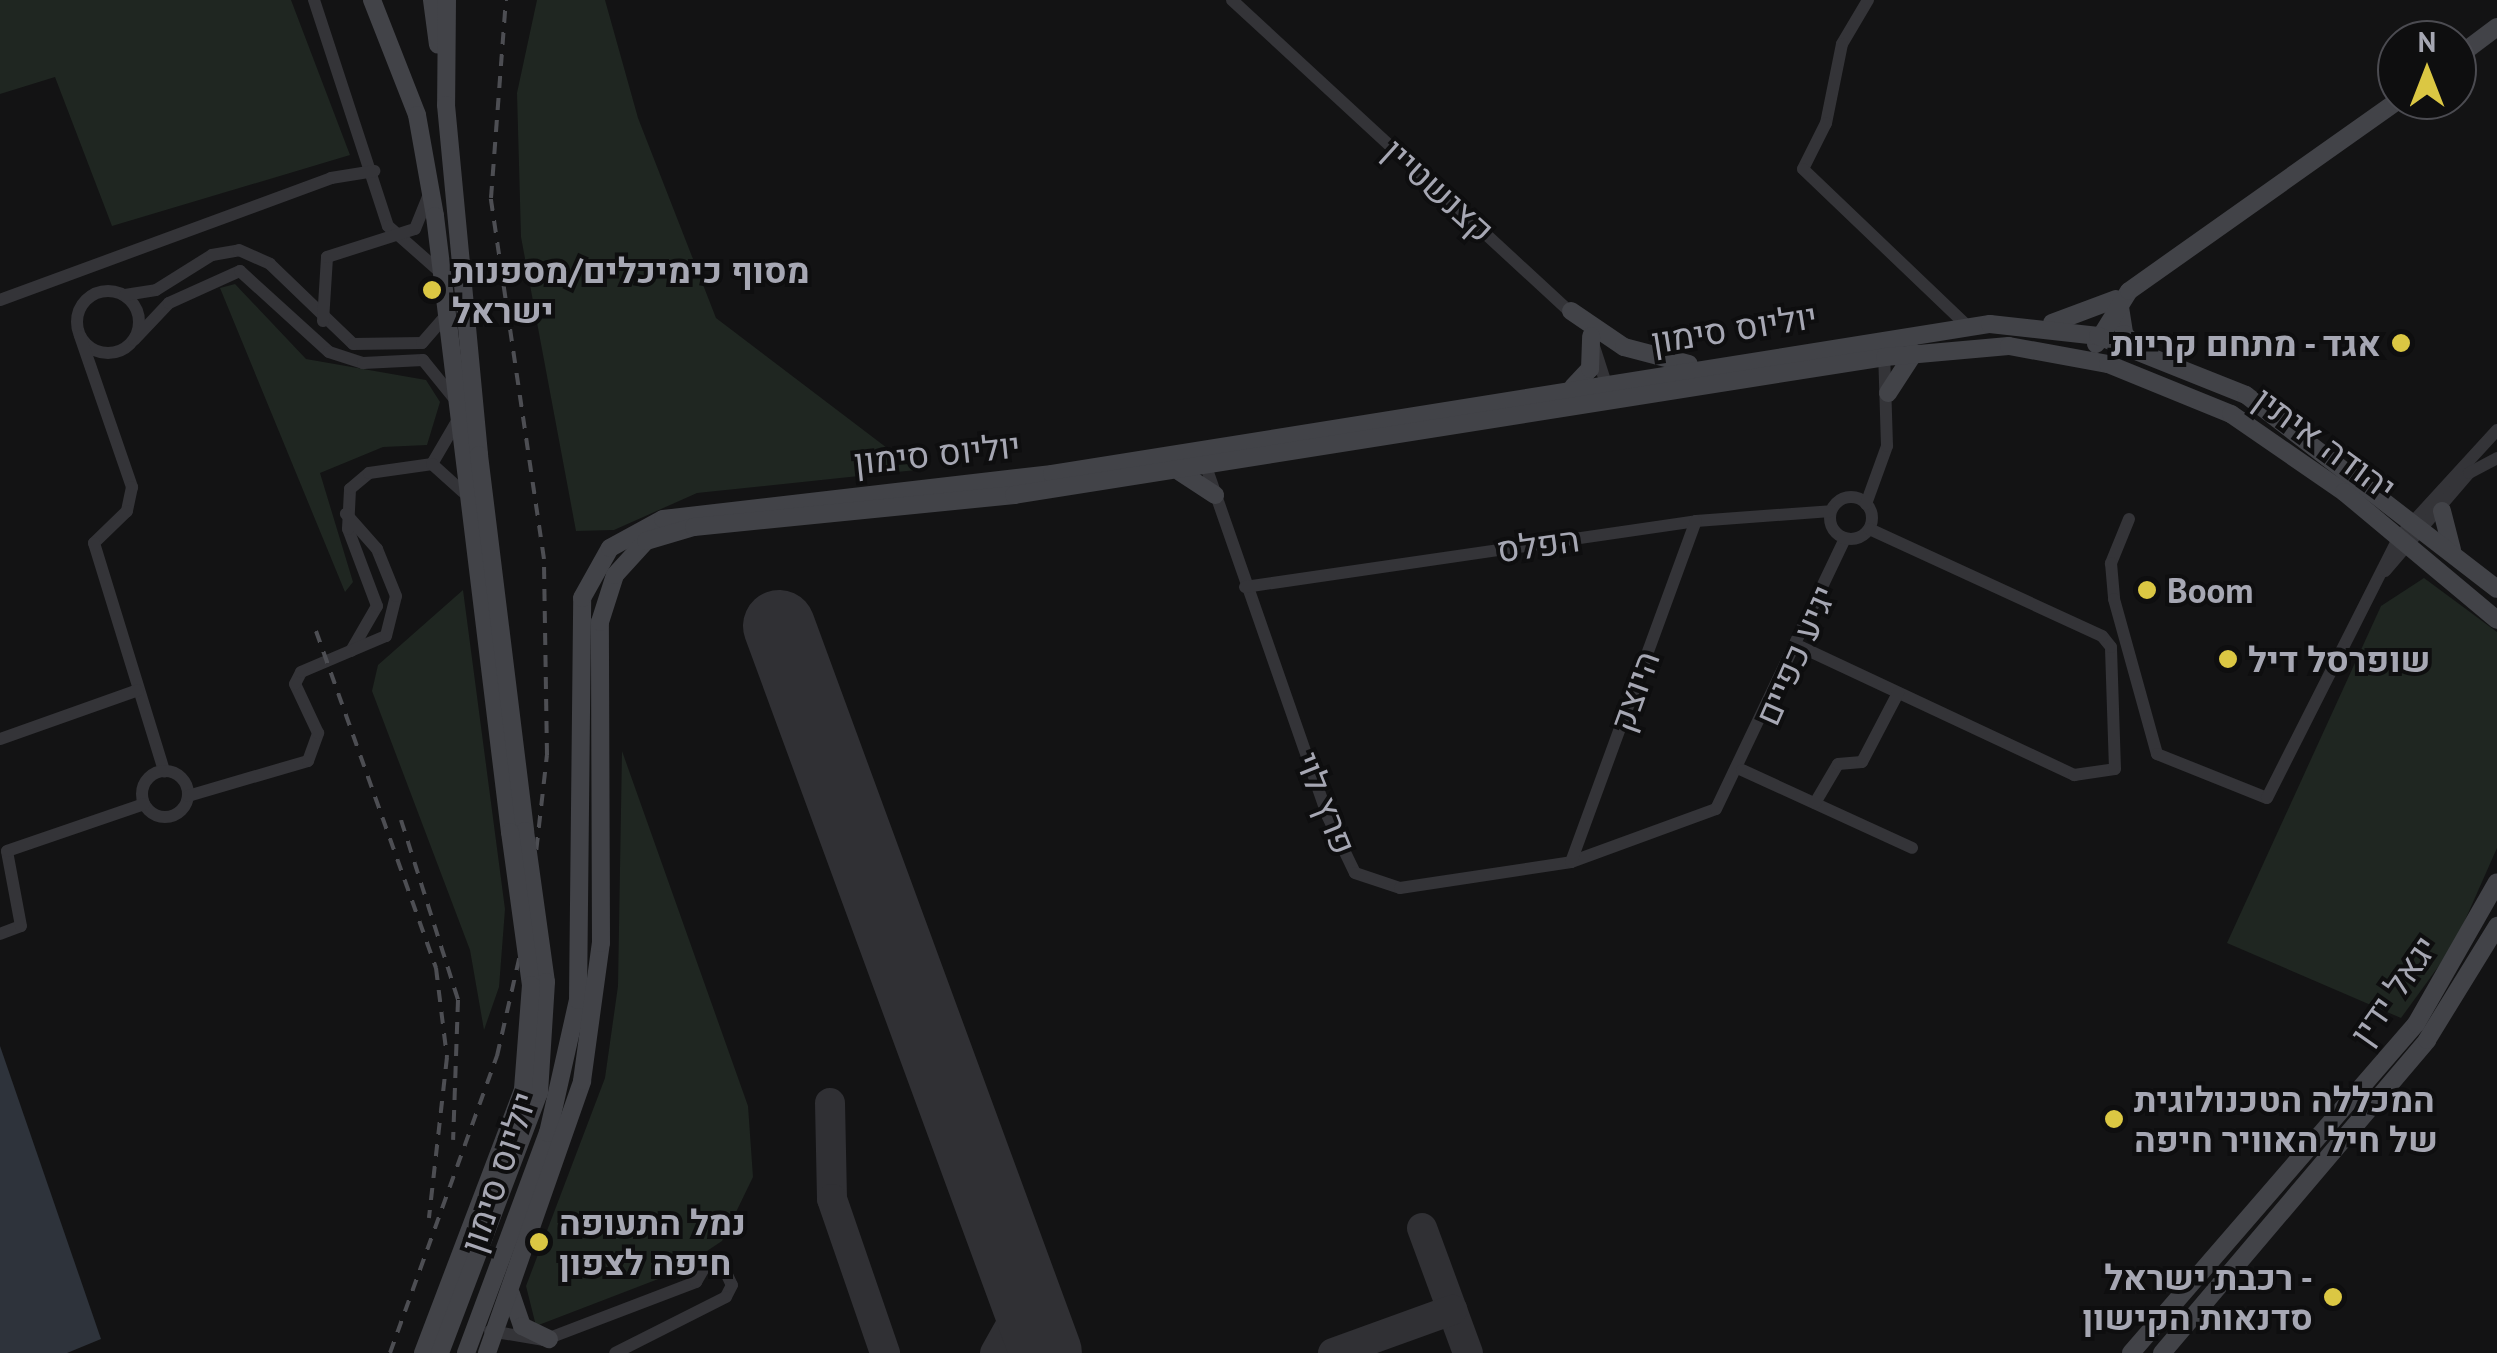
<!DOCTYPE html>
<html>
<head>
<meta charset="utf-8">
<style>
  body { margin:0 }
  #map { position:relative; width:2497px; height:1353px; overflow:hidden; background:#131314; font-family:"PT Sans",Heebo,sans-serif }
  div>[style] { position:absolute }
  .green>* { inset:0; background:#1f2621 }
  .water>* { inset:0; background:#2e333b }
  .taxiway>* { height:30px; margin:-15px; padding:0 15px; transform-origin:15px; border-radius:15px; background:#303034 }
  .runway>* { height:72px; margin:-36px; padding:0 36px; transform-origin:36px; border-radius:36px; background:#303034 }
  .street>* { height:12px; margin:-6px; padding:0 6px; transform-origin:6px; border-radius:6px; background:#343438 }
  .street>.ring { margin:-6px; padding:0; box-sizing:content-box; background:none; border:12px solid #343438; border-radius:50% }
  .secondary>* { height:18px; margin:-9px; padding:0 9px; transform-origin:9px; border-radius:9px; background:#424348 }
  .rail>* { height:4px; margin-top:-2px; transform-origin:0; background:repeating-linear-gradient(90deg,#4d4e53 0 12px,transparent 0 22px) }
  .secondary-bridge>* { height:18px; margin:-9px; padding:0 9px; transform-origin:9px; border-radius:9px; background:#424348 }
  .dots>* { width:28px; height:28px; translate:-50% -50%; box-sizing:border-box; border:5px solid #0e0e0f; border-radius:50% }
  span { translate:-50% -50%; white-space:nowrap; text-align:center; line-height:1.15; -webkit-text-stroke:8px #0e0e0f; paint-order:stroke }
  .street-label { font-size:35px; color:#a6a7b3 }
  .poi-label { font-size:35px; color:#a6a7b3; font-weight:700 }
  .left { translate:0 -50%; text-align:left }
  .right { translate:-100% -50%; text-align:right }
  .north { position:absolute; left:2377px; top:20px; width:100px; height:100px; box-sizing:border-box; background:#0e0e0f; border:2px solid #4b4b51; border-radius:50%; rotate:0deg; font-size:28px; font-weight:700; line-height:40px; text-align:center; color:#a6a7b3 }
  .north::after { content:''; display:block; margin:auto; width:35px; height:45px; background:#dbc743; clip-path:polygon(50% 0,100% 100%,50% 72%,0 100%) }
</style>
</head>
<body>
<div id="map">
  <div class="green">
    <div style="clip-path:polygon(0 0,291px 0,350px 155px,112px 226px,55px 77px,0 94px)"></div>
    <div style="clip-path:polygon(537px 0,605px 0,638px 118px,716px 318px,916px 470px,697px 493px,614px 530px,576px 531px,521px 237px,517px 93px)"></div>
    <div style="clip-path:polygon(235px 284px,306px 359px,426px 380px,440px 402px,427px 445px,383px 447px,320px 473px,353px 582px,345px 592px,220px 288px)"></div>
    <div style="clip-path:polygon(2424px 578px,2497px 632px,2497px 848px,2454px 945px,2401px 1018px,2227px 943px,2381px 606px)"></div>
    <div style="clip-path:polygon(463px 590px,505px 909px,499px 987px,484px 1030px,470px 950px,372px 691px,378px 665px)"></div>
    <div style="clip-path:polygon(622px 751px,748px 1106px,753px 1177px,722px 1241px,674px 1273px,536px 1326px,526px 1286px,605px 1078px,618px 986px)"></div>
  </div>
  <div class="water">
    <div style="clip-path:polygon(0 1046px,101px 1339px,67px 1353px,0 1353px)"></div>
  </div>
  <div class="taxiway">
    <div style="left:830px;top:1103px;width:96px;rotate:88.8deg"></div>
    <div style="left:832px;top:1199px;width:163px;rotate:71deg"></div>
    <div style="left:1422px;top:1228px;width:133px;rotate:69.8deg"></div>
    <div style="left:995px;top:1353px;width:47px;rotate:-60.7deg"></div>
    <div style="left:1018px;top:1312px;width:28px;rotate:-86deg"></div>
    <div style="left:1333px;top:1353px;width:127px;rotate:-19.9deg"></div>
  </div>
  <div class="runway">
    <div style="left:779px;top:626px;width:774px;rotate:69.83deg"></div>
  </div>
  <div class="street">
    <div style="left:314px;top:0;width:238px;rotate:71.9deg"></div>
    <div style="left:388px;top:226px;width:68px;rotate:41.4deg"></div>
    <div style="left:1232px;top:0;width:468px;rotate:42.7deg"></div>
    <div style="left:1868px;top:0;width:51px;rotate:120.6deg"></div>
    <div style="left:1842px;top:44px;width:81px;rotate:101.4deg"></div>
    <div style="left:1826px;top:123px;width:51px;rotate:116.6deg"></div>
    <div style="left:1803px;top:169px;width:226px;rotate:43.7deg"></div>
    <div class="ring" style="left:77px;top:291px;width:50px;height:50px"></div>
    <div style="left:125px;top:295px;width:31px;rotate:-9deg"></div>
    <div style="left:156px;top:290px;width:66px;rotate:-32deg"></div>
    <div style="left:212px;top:255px;width:27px;rotate:-10deg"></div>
    <div style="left:239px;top:250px;width:34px;rotate:24deg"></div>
    <div style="left:270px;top:264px;width:115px;rotate:43.9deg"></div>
    <div style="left:353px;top:344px;width:69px;rotate:-0.8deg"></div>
    <div style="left:422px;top:343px;width:37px;rotate:-49deg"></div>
    <div style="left:0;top:300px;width:353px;rotate:-20.2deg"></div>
    <div style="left:331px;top:178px;width:44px;rotate:-9.2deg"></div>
    <div style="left:323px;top:321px;width:64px;rotate:-86.4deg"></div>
    <div style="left:327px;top:257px;width:92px;rotate:-17.7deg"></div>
    <div style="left:415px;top:229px;width:35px;rotate:-68deg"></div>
    <div style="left:80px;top:336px;width:160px;rotate:71deg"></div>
    <div style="left:132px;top:487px;width:25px;rotate:102deg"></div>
    <div style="left:127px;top:511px;width:46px;rotate:135.9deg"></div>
    <div style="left:94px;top:543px;width:239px;rotate:72.9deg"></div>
    <div style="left:1591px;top:337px;width:59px;rotate:72.2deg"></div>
    <div style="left:134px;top:340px;width:51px;rotate:-46.6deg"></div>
    <div style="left:169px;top:303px;width:78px;rotate:-24.3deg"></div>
    <div style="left:240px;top:271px;width:120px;rotate:42.3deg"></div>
    <div style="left:329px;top:352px;width:36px;rotate:18deg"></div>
    <div style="left:363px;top:363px;width:60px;rotate:-2.9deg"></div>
    <div style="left:423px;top:360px;width:48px;rotate:51deg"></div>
    <div style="left:1203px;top:458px;width:378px;rotate:70.8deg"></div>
    <div style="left:1327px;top:815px;width:64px;rotate:64.2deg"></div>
    <div style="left:1355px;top:873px;width:47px;rotate:18.4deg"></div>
    <div style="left:1400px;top:888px;width:173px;rotate:-8.6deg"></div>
    <div style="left:1571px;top:862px;width:154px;rotate:-20.1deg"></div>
    <div style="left:1716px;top:809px;width:299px;rotate:-64.5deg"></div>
    <div style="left:432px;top:464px;width:48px;rotate:-59.7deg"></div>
    <div class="ring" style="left:1830px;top:497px;width:30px;height:30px"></div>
    <div style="left:1866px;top:504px;width:62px;rotate:-70.1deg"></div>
    <div style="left:1887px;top:446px;width:98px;rotate:-91.8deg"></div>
    <div style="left:2129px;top:519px;width:48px;rotate:112.2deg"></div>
    <div style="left:2111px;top:563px;width:36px;rotate:85deg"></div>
    <div style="left:2114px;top:599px;width:161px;rotate:74.5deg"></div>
    <div style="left:2157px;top:754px;width:118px;rotate:21.8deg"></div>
    <div style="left:2267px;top:798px;width:292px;rotate:-63.2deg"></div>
    <div style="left:2399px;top:537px;width:145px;rotate:-47.5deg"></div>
    <div style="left:2385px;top:571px;width:129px;rotate:-49.4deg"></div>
    <div style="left:2469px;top:473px;width:32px;rotate:-28deg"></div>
    <div style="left:1245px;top:587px;width:456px;rotate:-8.3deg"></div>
    <div style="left:1696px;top:521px;width:135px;rotate:-4.2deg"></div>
    <div style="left:1801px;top:647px;width:302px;rotate:25.1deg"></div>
    <div style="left:2074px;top:775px;width:41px;rotate:-8.3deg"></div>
    <div style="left:2115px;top:769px;width:122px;rotate:-91.9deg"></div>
    <div style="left:2111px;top:647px;width:14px;rotate:-129deg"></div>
    <div style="left:2102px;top:636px;width:256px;rotate:-155.3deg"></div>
    <div style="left:351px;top:651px;width:52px;rotate:-60deg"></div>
    <div style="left:377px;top:606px;width:82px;rotate:-110.6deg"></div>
    <div style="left:348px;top:529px;width:40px;rotate:-87.1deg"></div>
    <div style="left:350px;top:489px;width:25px;rotate:-40deg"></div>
    <div style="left:369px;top:473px;width:64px;rotate:-8.1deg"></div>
    <div style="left:432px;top:464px;width:42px;rotate:42.1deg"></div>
    <div style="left:0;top:739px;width:146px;rotate:-19.5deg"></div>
    <div style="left:1742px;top:770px;width:187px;rotate:24.6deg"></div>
    <div class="ring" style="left:142px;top:771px;width:34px;height:34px"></div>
    <div style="left:188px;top:796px;width:125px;rotate:-16.3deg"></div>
    <div style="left:308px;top:761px;width:30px;rotate:-70deg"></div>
    <div style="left:318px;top:733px;width:54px;rotate:-115.1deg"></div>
    <div style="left:295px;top:684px;width:13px;rotate:-63deg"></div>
    <div style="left:301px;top:672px;width:92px;rotate:-23deg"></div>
    <div style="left:386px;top:636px;width:41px;rotate:-76deg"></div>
    <div style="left:396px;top:596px;width:51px;rotate:-112deg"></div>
    <div style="left:377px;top:549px;width:47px;rotate:-131.5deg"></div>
    <div style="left:1815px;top:803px;width:45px;rotate:-59.5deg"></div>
    <div style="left:1838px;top:764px;width:24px;rotate:-5deg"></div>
    <div style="left:1862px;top:762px;width:78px;rotate:-62.4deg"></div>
    <div style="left:1571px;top:862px;width:363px;rotate:-69.9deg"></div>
    <div style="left:0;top:934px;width:22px;rotate:-21deg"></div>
    <div style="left:21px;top:926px;width:76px;rotate:-100.6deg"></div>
    <div style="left:7px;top:851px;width:145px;rotate:-18.9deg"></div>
    <div style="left:490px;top:1331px;width:55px;rotate:9.5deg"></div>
    <div style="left:544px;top:1340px;width:163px;rotate:-20.9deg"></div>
    <div style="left:696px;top:1282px;width:28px;rotate:-60deg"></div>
    <div style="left:710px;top:1258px;width:13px;rotate:27deg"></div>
    <div style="left:722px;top:1264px;width:23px;rotate:65deg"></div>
    <div style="left:732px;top:1285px;width:13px;rotate:117deg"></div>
    <div style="left:726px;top:1297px;width:124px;rotate:153.2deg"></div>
  </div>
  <div class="secondary">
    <div style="left:372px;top:0;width:123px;rotate:68.6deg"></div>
    <div style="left:417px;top:115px;width:103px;rotate:79.9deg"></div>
    <div style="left:435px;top:216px;width:621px;rotate:83.06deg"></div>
    <div style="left:432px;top:0;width:45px;rotate:82.4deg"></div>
    <div style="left:447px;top:0;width:105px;rotate:90.5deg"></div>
    <div style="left:446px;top:105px;width:352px;rotate:84.6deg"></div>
    <div style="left:479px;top:455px;width:379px;rotate:83deg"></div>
    <div style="left:2457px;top:57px;width:50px;rotate:-36.9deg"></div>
    <div style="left:2119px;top:301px;width:33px;rotate:81deg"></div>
    <div style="left:2124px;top:334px;width:20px;rotate:45deg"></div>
    <div style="left:1571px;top:311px;width:64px;rotate:34.2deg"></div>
    <div style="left:1624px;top:347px;width:67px;rotate:14.7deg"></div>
    <div style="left:2052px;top:323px;width:68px;rotate:-20.6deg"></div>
    <div style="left:2096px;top:344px;width:62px;rotate:-58.1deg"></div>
    <div style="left:2129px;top:291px;width:331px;rotate:-35.3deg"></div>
    <div style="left:1573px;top:387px;width:25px;rotate:-47deg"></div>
    <div style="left:1590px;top:369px;width:33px;rotate:-88deg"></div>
    <div style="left:1888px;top:393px;width:48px;rotate:-57deg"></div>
    <div style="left:1180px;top:472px;width:42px;rotate:33.3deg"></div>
    <div style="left:2442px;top:511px;width:40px;rotate:75.6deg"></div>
    <div style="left:511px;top:1294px;width:34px;rotate:71deg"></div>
    <div style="left:522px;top:1326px;width:30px;rotate:26deg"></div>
    <div style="left:423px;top:1353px;width:281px;rotate:-69.2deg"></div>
    <div style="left:440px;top:1353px;width:278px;rotate:-69.2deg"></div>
    <div style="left:466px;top:1353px;width:235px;rotate:-69.6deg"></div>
    <div style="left:548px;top:1133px;width:136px;rotate:-77.3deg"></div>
    <div style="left:578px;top:1000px;width:402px;rotate:-89.4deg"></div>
    <div style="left:582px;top:598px;width:57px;rotate:-60.8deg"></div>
    <div style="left:610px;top:548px;width:60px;rotate:-28.7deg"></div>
    <div style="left:663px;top:519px;width:392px;rotate:-6.6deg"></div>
    <div style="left:1052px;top:474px;width:950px;rotate:-9.09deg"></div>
    <div style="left:1990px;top:324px;width:109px;rotate:6.3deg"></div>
    <div style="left:2098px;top:336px;width:159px;rotate:21.7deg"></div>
    <div style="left:2246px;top:395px;width:317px;rotate:37.7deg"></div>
    <div style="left:487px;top:1353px;width:288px;rotate:-70.7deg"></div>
    <div style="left:582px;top:1081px;width:139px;rotate:-82.2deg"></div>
    <div style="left:601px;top:943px;width:321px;rotate:-90.2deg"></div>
    <div style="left:600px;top:622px;width:49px;rotate:-72.3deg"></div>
    <div style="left:615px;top:575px;width:46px;rotate:-47.6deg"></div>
    <div style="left:646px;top:541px;width:50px;rotate:-16.3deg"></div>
    <div style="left:694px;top:527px;width:322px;rotate:-5.7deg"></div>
    <div style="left:1014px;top:495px;width:882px;rotate:-9deg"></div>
    <div style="left:1885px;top:357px;width:124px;rotate:-5.1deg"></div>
    <div style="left:2009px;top:346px;width:101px;rotate:10.3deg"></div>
    <div style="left:2108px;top:364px;width:133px;rotate:22.1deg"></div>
    <div style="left:2231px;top:414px;width:137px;rotate:34.6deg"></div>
    <div style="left:2344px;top:492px;width:199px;rotate:39.9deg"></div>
    <div style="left:2131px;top:1353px;width:435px;rotate:-49.1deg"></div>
    <div style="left:2416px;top:1024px;width:163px;rotate:-60.3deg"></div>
    <div style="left:2162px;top:1353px;width:410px;rotate:-49.7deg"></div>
    <div style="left:2427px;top:1040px;width:134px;rotate:-58.4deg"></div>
  </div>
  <div class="rail">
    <div style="left:316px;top:631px;width:358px;rotate:70.4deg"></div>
    <div style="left:436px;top:968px;width:90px;rotate:83deg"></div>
    <div style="left:447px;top:1057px;width:162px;rotate:96.4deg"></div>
    <div style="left:401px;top:820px;width:189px;rotate:72.4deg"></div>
    <div style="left:458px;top:1000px;width:140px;rotate:92deg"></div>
    <div style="left:390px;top:1353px;width:316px;rotate:-70.2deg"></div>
    <div style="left:497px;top:1056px;width:145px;rotate:-77.2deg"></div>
    <div style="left:529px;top:915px;width:161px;rotate:-83.6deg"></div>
    <div style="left:547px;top:755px;width:196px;rotate:-90.9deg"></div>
    <div style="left:544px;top:559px;width:365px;rotate:-98.4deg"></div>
    <div style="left:491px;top:198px;width:199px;rotate:-85.7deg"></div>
  </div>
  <div class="secondary-bridge">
    <div style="left:525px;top:831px;width:152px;rotate:82.1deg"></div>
    <div style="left:546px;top:982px;width:111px;rotate:93.6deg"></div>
    <div style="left:510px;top:832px;width:154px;rotate:82.2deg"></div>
    <div style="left:531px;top:985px;width:105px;rotate:94.4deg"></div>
  </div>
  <div class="dots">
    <div style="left:432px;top:290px;background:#dbc743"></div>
    <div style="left:2401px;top:343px;background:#dbc743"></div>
    <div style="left:2147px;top:590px;background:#dbc743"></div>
    <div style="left:2228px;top:659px;background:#dbc743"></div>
    <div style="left:2114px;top:1119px;background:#dbc743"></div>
    <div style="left:539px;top:1242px;background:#dbc743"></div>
    <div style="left:2333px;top:1297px;background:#dbc743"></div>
  </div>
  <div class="street-label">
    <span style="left:1439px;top:190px;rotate:42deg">קצנשטיין</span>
    <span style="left:1734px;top:328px;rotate:-9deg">יוליוס סימון</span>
    <span style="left:2325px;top:443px;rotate:36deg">יהודה איתין</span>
    <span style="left:937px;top:453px;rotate:-6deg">יוליוס סימון</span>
    <span style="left:1538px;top:544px;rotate:-8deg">הפלס</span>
    <span style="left:1795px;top:655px;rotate:-66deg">יגיע כפיים</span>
    <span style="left:1634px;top:691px;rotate:-70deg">היוצק</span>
    <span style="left:1326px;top:803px;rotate:68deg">פרץ לוי</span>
    <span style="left:2393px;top:990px;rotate:-55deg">יגאל ידין</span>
    <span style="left:498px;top:1172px;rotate:-71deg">יוליוס סימון</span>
  </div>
  <div class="poi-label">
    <span class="left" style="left:452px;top:290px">מסוף כימיכלים/מספנות<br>ישראל</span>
    <span class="right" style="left:2381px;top:343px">אגד - מתחם קריות</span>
    <span class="left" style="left:2167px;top:590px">Boom</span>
    <span class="left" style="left:2248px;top:659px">שופרסל דיל</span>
    <span class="left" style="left:2134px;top:1119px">המכללה הטכנולוגית<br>של חיל האוויר חיפה</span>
    <span class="left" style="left:559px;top:1242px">נמל התעופה<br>חיפה לצפון</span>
    <span class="right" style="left:2313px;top:1297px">רכבת ישראל -<br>סדנאות הקישון</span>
  </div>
  <div class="north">N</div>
</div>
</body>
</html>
